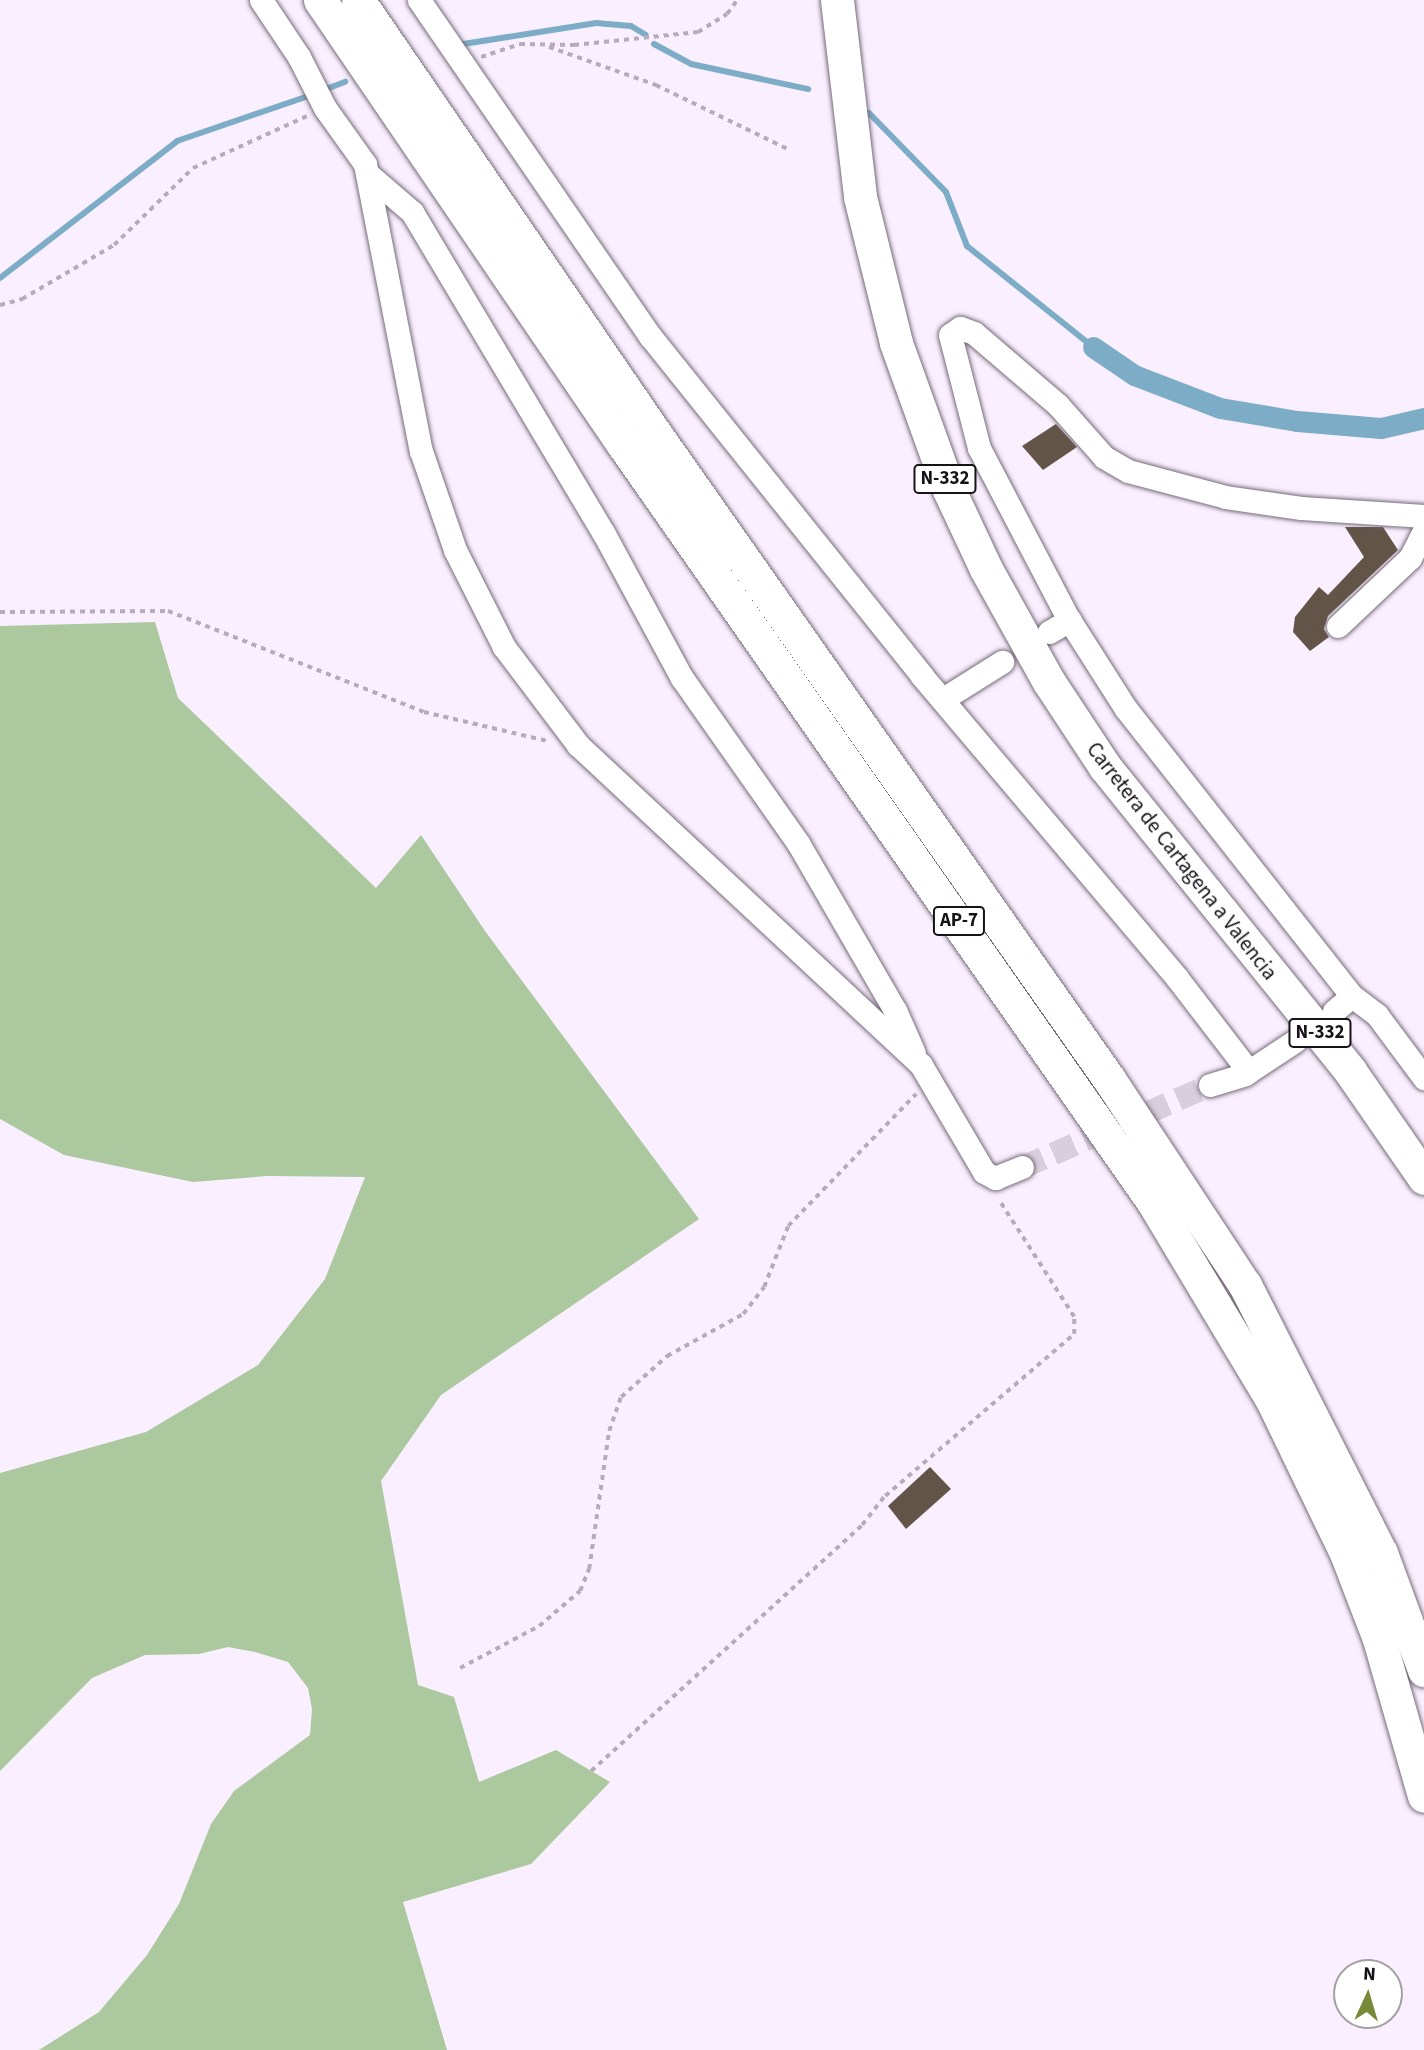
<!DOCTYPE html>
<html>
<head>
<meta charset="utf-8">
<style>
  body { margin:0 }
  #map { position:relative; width:1424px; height:2050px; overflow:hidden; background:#faeffe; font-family:"Source Sans 3",sans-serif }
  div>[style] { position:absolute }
  .forest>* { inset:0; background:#acc89f }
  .stream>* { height:6px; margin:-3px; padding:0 3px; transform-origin:3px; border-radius:3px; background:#7dacc7 }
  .canal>* { height:21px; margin:-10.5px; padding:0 10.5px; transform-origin:10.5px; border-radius:10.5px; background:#7dacc7 }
  .building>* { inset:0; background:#625447 }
  .minor-tunnel>* { height:23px; margin-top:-11.5px; transform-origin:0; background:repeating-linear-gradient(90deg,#d8cedc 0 23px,transparent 0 34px) }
  .path>* { height:3.5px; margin-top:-1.75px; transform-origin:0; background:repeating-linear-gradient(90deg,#b5acb8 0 5px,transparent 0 10px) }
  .roads { filter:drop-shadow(0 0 2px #766b7a) drop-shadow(0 0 2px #766b7a) }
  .minor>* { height:23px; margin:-11.5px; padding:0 11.5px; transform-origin:11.5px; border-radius:11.5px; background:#fff }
  .highway>* { height:33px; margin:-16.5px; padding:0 16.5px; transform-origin:16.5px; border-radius:16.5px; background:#fff }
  span { translate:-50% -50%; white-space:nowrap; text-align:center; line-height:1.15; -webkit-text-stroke:7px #fff; paint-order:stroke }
  .shield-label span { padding:2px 5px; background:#fff; border:2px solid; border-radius:5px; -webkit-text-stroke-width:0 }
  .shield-label { font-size:19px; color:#161218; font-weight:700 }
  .street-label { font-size:21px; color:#161218 }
  .north { position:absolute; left:1333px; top:1959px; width:70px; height:70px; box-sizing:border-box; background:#fff; border:2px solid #a2a0a3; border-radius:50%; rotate:4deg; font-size:19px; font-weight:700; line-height:28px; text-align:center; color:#161218 }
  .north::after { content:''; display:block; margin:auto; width:24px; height:32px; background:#788939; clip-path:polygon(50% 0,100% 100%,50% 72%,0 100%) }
</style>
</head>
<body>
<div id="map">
  <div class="forest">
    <div style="clip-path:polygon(155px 622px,178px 698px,376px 888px,421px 835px,485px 931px,699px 1219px,441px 1395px,381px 1481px,418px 1685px,454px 1697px,479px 1782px,556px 1750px,610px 1782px,531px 1864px,403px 1902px,447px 2050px,39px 2050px,99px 2012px,147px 1955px,179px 1904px,211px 1824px,234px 1791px,310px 1735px,312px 1709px,308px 1688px,288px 1662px,255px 1652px,228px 1647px,199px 1654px,145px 1655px,92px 1678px,0 1771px,0 1473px,146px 1432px,258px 1365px,325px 1279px,365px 1177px,267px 1176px,193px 1182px,64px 1155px,0 1119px,0 626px)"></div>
  </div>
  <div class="stream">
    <div style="left:654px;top:44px;width:42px;rotate:28.4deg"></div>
    <div style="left:691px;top:64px;width:120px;rotate:12.1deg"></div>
    <div style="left:457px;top:45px;width:141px;rotate:-9deg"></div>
    <div style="left:596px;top:23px;width:35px;rotate:5deg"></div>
    <div style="left:631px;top:26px;width:17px;rotate:31deg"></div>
    <div style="left:321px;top:91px;width:26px;rotate:-21deg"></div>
    <div style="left:869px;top:113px;width:110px;rotate:45.7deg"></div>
    <div style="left:946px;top:192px;width:58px;rotate:68.7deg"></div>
    <div style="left:967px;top:246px;width:161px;rotate:38.7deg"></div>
    <div style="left:0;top:278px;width:224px;rotate:-37.7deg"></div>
    <div style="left:177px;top:141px;width:142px;rotate:-18.9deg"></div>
  </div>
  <div class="canal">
    <div style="left:1093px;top:347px;width:50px;rotate:34.3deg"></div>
    <div style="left:1134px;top:375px;width:92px;rotate:21deg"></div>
    <div style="left:1220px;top:408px;width:78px;rotate:9.6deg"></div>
    <div style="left:1297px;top:421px;width:84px;rotate:4.8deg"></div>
    <div style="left:1381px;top:428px;width:44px;rotate:-13.1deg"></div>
  </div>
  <div class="building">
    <div style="clip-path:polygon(1056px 424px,1077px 447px,1043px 470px,1022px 446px)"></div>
    <div style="clip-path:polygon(1345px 527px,1383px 527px,1398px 550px,1328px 616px,1324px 629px,1329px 637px,1310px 651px,1293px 632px,1295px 617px,1319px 587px,1328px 595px,1364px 557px)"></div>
    <div style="clip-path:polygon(930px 1467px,951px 1489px,906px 1529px,888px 1506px)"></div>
  </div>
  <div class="minor-tunnel">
    <div style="left:1022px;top:1167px;width:205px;rotate:-23.6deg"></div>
  </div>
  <div class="path">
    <div style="left:549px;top:47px;width:114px;rotate:19.6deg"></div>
    <div style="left:656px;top:85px;width:147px;rotate:25.9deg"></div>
    <div style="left:481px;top:57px;width:41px;rotate:-18.4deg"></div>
    <div style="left:520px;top:44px;width:54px;rotate:1.1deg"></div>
    <div style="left:574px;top:45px;width:125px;rotate:-6deg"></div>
    <div style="left:698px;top:32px;width:34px;rotate:-32deg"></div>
    <div style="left:727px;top:14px;width:17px;rotate:-54deg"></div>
    <div style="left:0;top:305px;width:23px;rotate:-15deg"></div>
    <div style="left:22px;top:299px;width:107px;rotate:-30.4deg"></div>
    <div style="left:114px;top:245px;width:110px;rotate:-44.3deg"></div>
    <div style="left:193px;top:168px;width:125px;rotate:-24.5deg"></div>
    <div style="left:0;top:612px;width:168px;rotate:-0.3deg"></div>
    <div style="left:168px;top:611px;width:275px;rotate:21.5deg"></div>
    <div style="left:424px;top:712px;width:127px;rotate:13.2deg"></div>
    <div style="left:460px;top:1668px;width:89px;rotate:-28deg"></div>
    <div style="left:539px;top:1626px;width:54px;rotate:-40.5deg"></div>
    <div style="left:580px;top:1591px;width:24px;rotate:-68deg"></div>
    <div style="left:589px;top:1569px;width:139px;rotate:-81.8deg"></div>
    <div style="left:609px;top:1431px;width:36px;rotate:-71deg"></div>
    <div style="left:621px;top:1397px;width:62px;rotate:-41.7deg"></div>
    <div style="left:667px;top:1356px;width:87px;rotate:-28.9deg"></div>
    <div style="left:743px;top:1314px;width:34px;rotate:-52deg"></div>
    <div style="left:764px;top:1287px;width:66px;rotate:-68.5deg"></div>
    <div style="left:788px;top:1226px;width:184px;rotate:-45.9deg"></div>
    <div style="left:591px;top:1771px;width:366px;rotate:-42.2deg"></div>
    <div style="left:862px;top:1525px;width:37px;rotate:-52deg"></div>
    <div style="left:885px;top:1496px;width:249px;rotate:-40.6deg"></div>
    <div style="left:1074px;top:1334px;width:17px;rotate:-90deg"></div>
    <div style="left:1074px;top:1317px;width:140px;rotate:-122.8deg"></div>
  </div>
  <div class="roads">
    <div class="minor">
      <div style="left:261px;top:0;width:69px;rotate:56.3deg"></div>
      <div style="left:299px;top:57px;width:57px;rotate:63deg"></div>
      <div style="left:325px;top:108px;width:69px;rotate:54.5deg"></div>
      <div style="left:365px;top:164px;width:292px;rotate:79deg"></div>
      <div style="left:421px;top:451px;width:105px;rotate:71deg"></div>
      <div style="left:455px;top:550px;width:109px;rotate:63.2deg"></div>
      <div style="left:504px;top:647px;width:123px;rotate:52.9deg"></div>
      <div style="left:578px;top:745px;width:469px;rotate:43deg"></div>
      <div style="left:921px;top:1065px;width:124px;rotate:59.5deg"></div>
      <div style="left:984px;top:1172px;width:13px;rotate:29deg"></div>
      <div style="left:995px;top:1178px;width:29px;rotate:-22deg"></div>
      <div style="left:419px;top:0;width:408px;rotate:55.5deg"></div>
      <div style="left:650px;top:336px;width:435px;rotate:51.3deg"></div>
      <div style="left:922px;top:676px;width:395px;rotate:49.8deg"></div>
      <div style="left:1177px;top:978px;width:118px;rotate:52.5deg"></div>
      <div style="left:369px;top:175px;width:57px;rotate:40.7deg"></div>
      <div style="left:412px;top:212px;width:375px;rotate:59.2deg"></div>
      <div style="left:604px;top:534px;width:164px;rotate:61.6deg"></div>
      <div style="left:682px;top:678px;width:202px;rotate:54.9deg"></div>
      <div style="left:798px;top:843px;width:193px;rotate:59.9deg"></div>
      <div style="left:895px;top:1010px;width:47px;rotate:66.2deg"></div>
      <div style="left:1424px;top:516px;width:123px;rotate:-176.3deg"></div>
      <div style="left:1301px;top:508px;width:76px;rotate:-171.7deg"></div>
      <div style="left:1226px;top:497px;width:101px;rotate:-165.1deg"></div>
      <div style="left:1128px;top:471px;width:28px;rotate:-150deg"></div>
      <div style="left:1104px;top:457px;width:69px;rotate:-131.5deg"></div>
      <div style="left:1058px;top:405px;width:111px;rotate:-139.4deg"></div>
      <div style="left:974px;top:333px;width:15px;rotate:-160deg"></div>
      <div style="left:960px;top:328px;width:12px;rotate:145deg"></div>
      <div style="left:950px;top:335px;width:117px;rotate:75.6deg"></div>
      <div style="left:979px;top:448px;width:192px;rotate:62.4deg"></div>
      <div style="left:1068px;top:618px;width:108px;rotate:57.5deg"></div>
      <div style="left:1126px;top:709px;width:365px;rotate:51.8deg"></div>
      <div style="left:1352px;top:996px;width:31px;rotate:37deg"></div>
      <div style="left:1377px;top:1015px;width:79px;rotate:53.3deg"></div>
      <div style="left:1338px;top:626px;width:99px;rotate:-43.4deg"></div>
      <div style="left:1410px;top:558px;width:31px;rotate:-63deg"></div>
      <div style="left:1049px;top:632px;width:24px;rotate:-30deg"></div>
      <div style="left:943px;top:699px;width:70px;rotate:-32.1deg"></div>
      <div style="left:1334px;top:1011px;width:23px;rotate:-40deg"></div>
      <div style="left:1210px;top:1085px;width:37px;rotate:-17deg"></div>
      <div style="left:1245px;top:1074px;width:60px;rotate:-33.4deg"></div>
    </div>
    <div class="highway">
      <div style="left:320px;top:0;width:536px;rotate:55.72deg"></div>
      <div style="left:622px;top:443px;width:926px;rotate:55.02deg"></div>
      <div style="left:1153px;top:1202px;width:229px;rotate:59deg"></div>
      <div style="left:1271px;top:1398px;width:172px;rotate:64.2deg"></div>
      <div style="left:1346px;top:1553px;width:92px;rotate:69deg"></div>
      <div style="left:1379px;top:1639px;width:163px;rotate:74deg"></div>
      <div style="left:358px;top:0;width:516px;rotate:55.57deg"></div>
      <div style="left:650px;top:426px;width:798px;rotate:54.9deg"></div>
      <div style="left:1109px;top:1079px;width:247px;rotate:56.6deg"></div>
      <div style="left:1245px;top:1285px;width:301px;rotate:63.1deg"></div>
      <div style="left:1381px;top:1553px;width:125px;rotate:69.8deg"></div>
      <div style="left:837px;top:0;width:198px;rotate:83.3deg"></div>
      <div style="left:860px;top:197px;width:150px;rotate:76.1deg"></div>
      <div style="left:896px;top:343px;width:156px;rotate:70.2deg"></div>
      <div style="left:949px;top:490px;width:87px;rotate:64.9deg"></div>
      <div style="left:986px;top:569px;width:129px;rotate:60.9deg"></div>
      <div style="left:1049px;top:682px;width:102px;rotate:56.6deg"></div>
      <div style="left:1105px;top:767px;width:390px;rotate:51.1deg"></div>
      <div style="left:1350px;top:1071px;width:130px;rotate:55.3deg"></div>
    </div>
  </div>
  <div class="shield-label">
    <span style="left:945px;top:479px">N-332</span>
    <span style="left:959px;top:921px">AP-7</span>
    <span style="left:1320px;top:1033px">N-332</span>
  </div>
  <div class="street-label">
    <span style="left:1182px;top:861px;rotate:52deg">Carretera de Cartagena a Valencia</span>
  </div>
  <div class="north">N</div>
</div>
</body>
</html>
